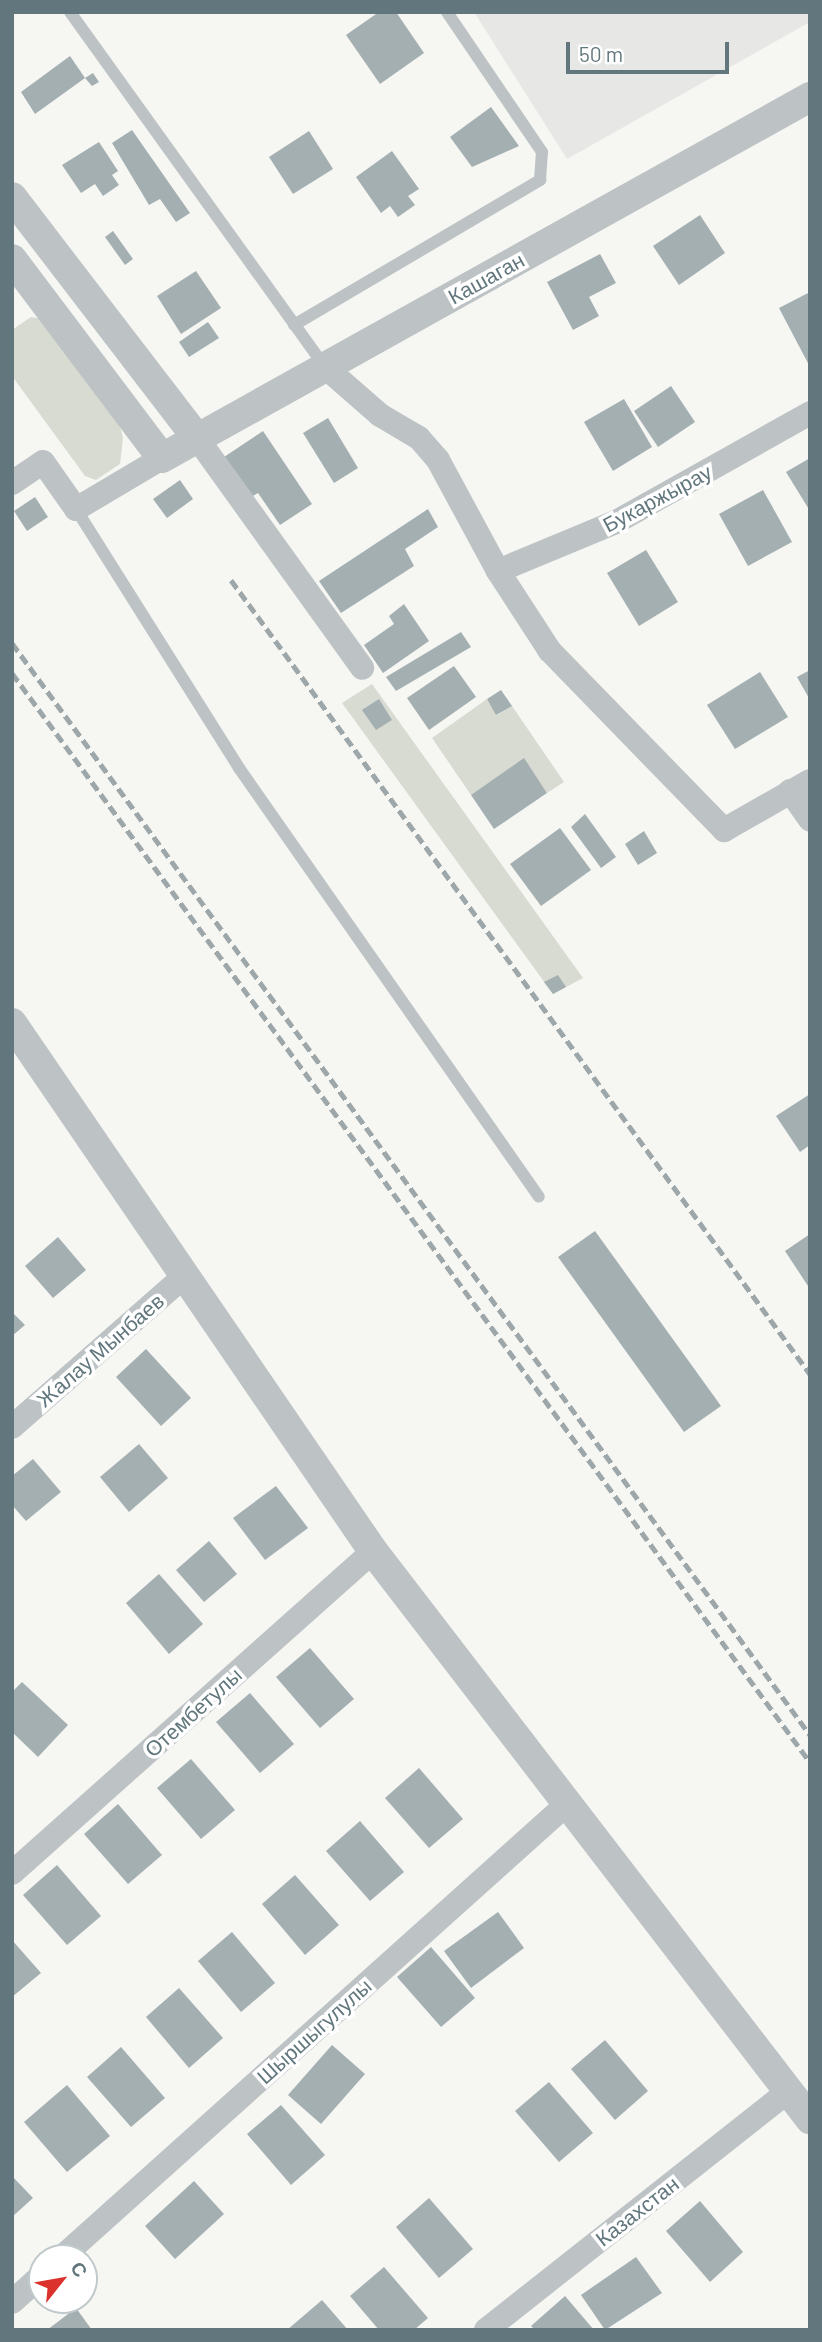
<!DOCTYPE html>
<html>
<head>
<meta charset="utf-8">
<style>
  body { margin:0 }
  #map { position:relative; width:822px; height:2342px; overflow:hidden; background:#f6f6f3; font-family:Barlow,sans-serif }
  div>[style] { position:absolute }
  .built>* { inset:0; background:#e7e7e6 }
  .green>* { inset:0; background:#d7dbd2 }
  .building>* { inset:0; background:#a4afb2 }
  .service>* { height:12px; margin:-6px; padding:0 6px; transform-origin:6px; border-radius:6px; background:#bdc3c5 }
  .minor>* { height:24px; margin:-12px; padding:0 12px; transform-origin:12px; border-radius:12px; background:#bdc3c5 }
  .tertiary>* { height:30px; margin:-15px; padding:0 15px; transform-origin:15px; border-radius:15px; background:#bdc3c5 }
  .rail>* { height:5px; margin-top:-2.5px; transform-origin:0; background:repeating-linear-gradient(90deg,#9da7aa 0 10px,transparent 0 15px) }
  span { translate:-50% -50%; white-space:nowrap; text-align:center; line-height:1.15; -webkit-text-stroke:7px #fff; paint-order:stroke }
  .street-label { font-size:21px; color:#62777d }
  .frame { position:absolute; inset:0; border:14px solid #62777d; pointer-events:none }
  .north { position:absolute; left:28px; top:2244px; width:70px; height:70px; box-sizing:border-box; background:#fff; border:2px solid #c0c9cb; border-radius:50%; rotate:59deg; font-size:19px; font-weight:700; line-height:28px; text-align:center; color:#62777d }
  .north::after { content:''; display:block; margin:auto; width:24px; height:32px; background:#dc322e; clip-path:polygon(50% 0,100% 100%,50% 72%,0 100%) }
  .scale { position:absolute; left:566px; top:42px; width:163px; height:32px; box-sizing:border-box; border:4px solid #62777d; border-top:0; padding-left:9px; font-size:21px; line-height:24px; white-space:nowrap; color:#62777d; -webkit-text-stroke:5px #fff; paint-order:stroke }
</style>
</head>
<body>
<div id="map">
  <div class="built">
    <div style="clip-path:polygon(474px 12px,810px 12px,810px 22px,567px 159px)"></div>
  </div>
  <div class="green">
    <div style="clip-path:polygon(31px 317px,42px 319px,118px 419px,123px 438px,120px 464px,96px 480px,85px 476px,12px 376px,12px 330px)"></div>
    <div style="clip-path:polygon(372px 684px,583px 978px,553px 994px,342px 703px)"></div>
    <div style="clip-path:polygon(487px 699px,497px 715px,512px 706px,564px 782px,547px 793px,524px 759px,471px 795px,432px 738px)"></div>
  </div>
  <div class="building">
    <div style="clip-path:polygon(379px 12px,396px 12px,424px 53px,380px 84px,346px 35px)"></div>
    <div style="clip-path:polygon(70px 56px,85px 78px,35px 114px,21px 92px)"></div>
    <div style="clip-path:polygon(93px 73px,99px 82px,92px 86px,85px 78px)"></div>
    <div style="clip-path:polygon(491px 107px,519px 146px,472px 167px,450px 137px)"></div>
    <div style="clip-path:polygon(132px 130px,190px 213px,176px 222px,160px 199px,149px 205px,112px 143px)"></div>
    <div style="clip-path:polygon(309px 131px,333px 169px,293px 194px,269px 157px)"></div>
    <div style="clip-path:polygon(99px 142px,118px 171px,112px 175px,119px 185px,103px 196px,95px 184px,81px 193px,62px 165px)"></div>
    <div style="clip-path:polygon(392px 151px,419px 189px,408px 196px,415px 205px,398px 217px,390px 206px,381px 213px,356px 177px)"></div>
    <div style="clip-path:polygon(700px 215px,725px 253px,679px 285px,653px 246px)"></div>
    <div style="clip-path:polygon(113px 231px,133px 259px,125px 265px,105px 237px)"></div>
    <div style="clip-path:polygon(600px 254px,616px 283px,589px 297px,599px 316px,573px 330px,547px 282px)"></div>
    <div style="clip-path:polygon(196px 271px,221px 308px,181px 334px,157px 296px)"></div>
    <div style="clip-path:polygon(810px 292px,810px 367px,779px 308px)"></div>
    <div style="clip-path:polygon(208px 322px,219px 338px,189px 357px,179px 342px)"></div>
    <div style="clip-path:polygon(671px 386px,695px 422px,658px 447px,634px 411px)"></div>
    <div style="clip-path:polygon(624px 399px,652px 447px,613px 471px,584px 422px)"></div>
    <div style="clip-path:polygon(328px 418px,358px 468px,334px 483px,303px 433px)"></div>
    <div style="clip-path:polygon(263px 431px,312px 504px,280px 525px,258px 493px,251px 497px,224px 457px)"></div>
    <div style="clip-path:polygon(810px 458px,810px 511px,786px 472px)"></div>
    <div style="clip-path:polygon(180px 480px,193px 499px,167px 518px,153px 499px)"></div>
    <div style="clip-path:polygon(763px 490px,792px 542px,748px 566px,719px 514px)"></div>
    <div style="clip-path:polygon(35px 497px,48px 517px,27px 531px,14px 511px)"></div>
    <div style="clip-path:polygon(428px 509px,438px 527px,405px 549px,414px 566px,341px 613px,319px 581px)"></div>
    <div style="clip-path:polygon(646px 550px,678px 602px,639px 626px,607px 573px)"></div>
    <div style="clip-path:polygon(404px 604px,429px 641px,383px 673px,364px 645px,394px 624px,389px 616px)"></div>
    <div style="clip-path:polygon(461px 632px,471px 647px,396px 691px,386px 677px)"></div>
    <div style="clip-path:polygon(454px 666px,476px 697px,429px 730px,407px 698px)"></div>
    <div style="clip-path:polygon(810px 670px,810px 700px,797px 677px)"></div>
    <div style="clip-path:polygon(760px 672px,788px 717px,735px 749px,707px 705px)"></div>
    <div style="clip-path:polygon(501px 690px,512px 706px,496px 715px,487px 699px)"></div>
    <div style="clip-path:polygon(379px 699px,392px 720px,376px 730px,362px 710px)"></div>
    <div style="clip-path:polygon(524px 758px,547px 793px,494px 829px,471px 795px)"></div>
    <div style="clip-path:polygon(585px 814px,616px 857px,601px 868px,571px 827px)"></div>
    <div style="clip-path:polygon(560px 828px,591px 870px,541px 906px,510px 864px)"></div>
    <div style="clip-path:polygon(644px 831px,657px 853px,638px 865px,625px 844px)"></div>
    <div style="clip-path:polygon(558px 975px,566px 987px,553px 994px,544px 982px)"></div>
    <div style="clip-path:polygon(810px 1094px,810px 1145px,800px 1152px,776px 1116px)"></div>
    <div style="clip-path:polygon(595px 1231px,721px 1406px,684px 1432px,558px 1257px)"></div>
    <div style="clip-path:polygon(810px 1234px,810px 1289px,785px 1251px)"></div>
    <div style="clip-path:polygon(58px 1237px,86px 1270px,53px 1298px,25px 1266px)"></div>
    <div style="clip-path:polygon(12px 1312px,25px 1325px,12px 1336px)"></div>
    <div style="clip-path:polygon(146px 1349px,191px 1398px,161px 1426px,116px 1377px)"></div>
    <div style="clip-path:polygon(139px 1444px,168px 1478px,129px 1512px,100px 1477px)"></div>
    <div style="clip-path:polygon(33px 1459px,61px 1492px,26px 1521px,12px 1505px,12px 1476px)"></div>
    <div style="clip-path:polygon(276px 1486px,308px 1528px,265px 1560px,233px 1518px)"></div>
    <div style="clip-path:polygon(209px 1541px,237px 1574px,204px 1602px,176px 1570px)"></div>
    <div style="clip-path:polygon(159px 1574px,203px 1624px,169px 1654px,126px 1603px)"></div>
    <div style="clip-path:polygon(310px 1648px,354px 1699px,320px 1728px,276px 1677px)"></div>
    <div style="clip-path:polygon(22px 1682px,68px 1725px,38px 1757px,12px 1732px,12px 1692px)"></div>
    <div style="clip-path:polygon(250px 1693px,294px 1744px,260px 1773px,216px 1722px)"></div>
    <div style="clip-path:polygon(191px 1759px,235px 1810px,201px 1839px,157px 1788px)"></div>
    <div style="clip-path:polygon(419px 1768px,463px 1819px,429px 1848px,385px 1798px)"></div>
    <div style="clip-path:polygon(118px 1804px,162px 1855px,128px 1884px,84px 1834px)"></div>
    <div style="clip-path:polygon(360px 1821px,404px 1872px,370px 1901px,326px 1851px)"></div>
    <div style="clip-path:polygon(57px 1865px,101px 1916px,67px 1945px,23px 1895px)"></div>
    <div style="clip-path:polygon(295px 1875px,339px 1925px,305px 1955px,262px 1904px)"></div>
    <div style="clip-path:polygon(498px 1912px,524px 1948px,471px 1988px,444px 1951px)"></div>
    <div style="clip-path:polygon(232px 1932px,275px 1983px,241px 2012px,198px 1961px)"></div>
    <div style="clip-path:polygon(12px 1940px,41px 1973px,12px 1997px)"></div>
    <div style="clip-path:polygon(431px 1947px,475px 1998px,441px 2027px,397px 1977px)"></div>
    <div style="clip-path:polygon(179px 1988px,223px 2038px,189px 2068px,146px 2017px)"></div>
    <div style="clip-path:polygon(605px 2040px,648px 2091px,615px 2120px,571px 2069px)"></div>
    <div style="clip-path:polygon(332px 2045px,365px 2074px,321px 2124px,288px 2095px)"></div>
    <div style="clip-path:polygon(121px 2047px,165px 2098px,131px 2127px,87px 2077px)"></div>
    <div style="clip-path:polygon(549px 2082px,593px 2133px,559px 2162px,515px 2111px)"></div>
    <div style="clip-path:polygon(67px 2085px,110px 2136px,67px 2172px,24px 2122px)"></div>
    <div style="clip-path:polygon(281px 2105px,325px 2155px,291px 2185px,247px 2134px)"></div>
    <div style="clip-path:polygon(12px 2176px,33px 2198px,12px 2217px)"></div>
    <div style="clip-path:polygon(194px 2181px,224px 2214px,175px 2259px,145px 2226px)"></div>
    <div style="clip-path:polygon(429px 2198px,473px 2249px,439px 2278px,396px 2227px)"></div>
    <div style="clip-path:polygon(700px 2201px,743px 2252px,710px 2282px,666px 2231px)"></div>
    <div style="clip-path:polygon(636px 2257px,662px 2293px,605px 2330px,581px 2295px)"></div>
    <div style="clip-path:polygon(384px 2267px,428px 2318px,414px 2330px,379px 2330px,350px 2296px)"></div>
    <div style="clip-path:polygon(565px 2296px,594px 2330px,535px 2330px,531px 2326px)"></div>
    <div style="clip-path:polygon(322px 2300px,348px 2330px,287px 2330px)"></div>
    <div style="clip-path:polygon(76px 2308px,92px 2330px,47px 2330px)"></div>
  </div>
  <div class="service">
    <div style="left:70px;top:12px;width:437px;rotate:54.3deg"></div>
    <div style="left:294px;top:325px;width:286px;rotate:-30.5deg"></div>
    <div style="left:540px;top:180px;width:28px;rotate:-86deg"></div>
    <div style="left:542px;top:152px;width:169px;rotate:-124.2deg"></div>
    <div style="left:76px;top:509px;width:306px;rotate:57.8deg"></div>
    <div style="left:239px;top:768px;width:523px;rotate:55.03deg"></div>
  </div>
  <div class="minor">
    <div style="left:325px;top:367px;width:73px;rotate:41.1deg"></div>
    <div style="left:380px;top:415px;width:45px;rotate:30.5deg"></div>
    <div style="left:419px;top:438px;width:29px;rotate:49deg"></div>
    <div style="left:438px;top:460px;width:126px;rotate:61.6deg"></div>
    <div style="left:498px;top:571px;width:95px;rotate:57deg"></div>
    <div style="left:550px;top:651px;width:250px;rotate:45.8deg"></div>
    <div style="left:724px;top:830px;width:99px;rotate:-29.7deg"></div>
    <div style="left:197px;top:438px;width:283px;rotate:54.3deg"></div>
    <div style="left:12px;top:483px;width:37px;rotate:-34deg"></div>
    <div style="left:43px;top:462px;width:57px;rotate:54.9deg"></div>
    <div style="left:76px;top:509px;width:100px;rotate:-30.7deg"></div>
    <div style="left:498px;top:571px;width:128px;rotate:-22.6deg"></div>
    <div style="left:616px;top:522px;width:223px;rotate:-29.3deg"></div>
    <div style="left:790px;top:791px;width:35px;rotate:55deg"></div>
    <div style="left:12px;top:1427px;width:232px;rotate:-41.2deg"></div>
    <div style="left:12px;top:1873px;width:484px;rotate:-41.7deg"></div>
    <div style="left:61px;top:2258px;width:680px;rotate:-41.9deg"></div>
    <div style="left:12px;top:2302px;width:40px;rotate:-42deg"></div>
    <div style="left:486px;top:2330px;width:386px;rotate:-38.3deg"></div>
  </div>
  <div class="tertiary">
    <div style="left:12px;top:197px;width:304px;rotate:52.5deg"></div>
    <div style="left:12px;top:259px;width:249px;rotate:53deg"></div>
    <div style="left:162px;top:458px;width:742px;rotate:-29.12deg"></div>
    <div style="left:12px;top:1023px;width:640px;rotate:55.64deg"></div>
    <div style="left:373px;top:1551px;width:717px;rotate:52.43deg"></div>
  </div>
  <div class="rail">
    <div style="left:231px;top:580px;width:983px;rotate:53.9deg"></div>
    <div style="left:12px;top:643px;width:1353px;rotate:53.84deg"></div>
    <div style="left:12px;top:673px;width:1350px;rotate:53.77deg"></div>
  </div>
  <div class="street-label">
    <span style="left:486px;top:278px;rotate:-29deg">Кашаган</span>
    <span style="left:657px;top:498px;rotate:-28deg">Букаржырау</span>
    <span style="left:100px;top:1350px;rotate:-41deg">Жалау Мынбаев</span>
    <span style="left:193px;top:1712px;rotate:-42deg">Отембетулы</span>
    <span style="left:314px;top:2031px;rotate:-42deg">Шыршыгулулы</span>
    <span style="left:637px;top:2211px;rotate:-38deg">Казахстан</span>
  </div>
  <div class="frame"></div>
  <div class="north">С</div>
  <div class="scale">50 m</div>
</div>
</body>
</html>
